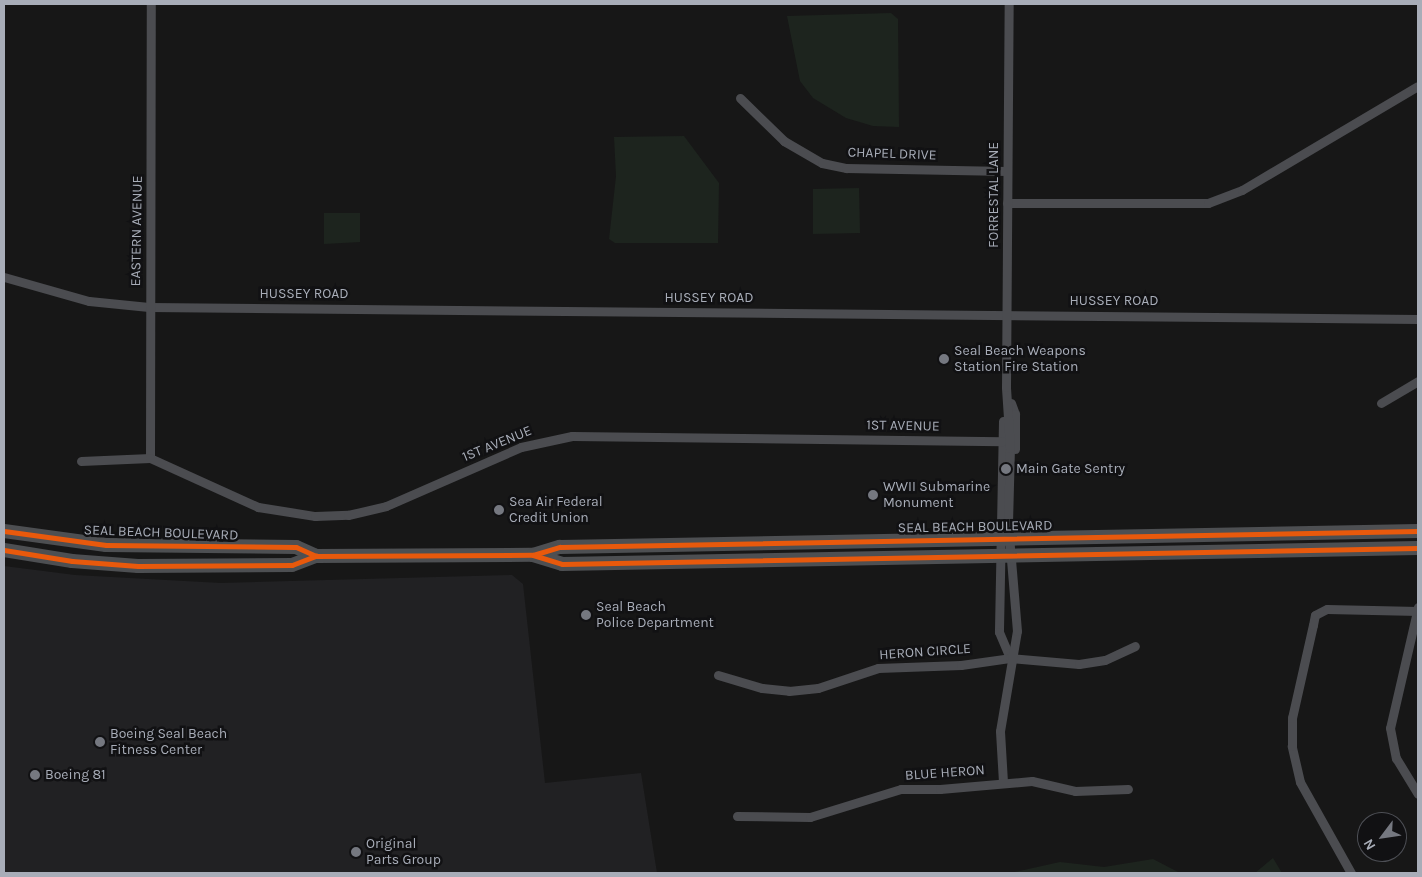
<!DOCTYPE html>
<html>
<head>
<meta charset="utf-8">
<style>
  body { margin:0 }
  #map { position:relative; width:1422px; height:877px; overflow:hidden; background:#171717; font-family:Karla,sans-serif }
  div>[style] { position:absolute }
  .built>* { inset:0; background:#212123 }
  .green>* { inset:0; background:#1d241e }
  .street>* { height:9px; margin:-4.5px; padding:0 4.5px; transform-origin:4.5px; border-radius:4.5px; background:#4b4c50 }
  .primary>* { height:14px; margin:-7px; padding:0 7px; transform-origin:7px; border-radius:7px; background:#4d4f52 }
  .cycleway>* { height:5px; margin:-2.5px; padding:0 2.5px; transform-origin:2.5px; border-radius:2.5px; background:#e8590c }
  .dots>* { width:14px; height:14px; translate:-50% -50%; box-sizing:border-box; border:2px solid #111113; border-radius:50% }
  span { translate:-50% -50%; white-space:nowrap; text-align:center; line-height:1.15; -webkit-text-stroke:5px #111113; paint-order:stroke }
  .street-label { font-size:14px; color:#a8adb8 }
  .poi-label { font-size:14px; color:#a8adb8 }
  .left { translate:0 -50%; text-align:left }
  .frame { position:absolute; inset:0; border:5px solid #a8adb8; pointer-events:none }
  .north { position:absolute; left:1357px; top:812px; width:50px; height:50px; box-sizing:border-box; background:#111113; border:1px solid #4d4f55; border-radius:50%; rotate:239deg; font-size:14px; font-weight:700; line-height:20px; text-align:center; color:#a8adb8 }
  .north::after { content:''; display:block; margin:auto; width:18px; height:22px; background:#757880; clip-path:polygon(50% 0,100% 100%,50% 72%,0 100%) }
</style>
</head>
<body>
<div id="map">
  <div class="built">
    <div style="clip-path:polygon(4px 566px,75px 575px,221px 583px,512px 575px,523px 584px,545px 783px,641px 773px,657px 873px,4px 873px)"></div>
  </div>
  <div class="green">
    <div style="clip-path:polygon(891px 13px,898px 19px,899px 127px,873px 126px,846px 118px,813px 98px,800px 81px,787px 16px)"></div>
    <div style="clip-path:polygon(684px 136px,719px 183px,718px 243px,615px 243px,609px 239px,616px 176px,614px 137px)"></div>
    <div style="clip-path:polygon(859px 188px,860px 233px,813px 234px,813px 189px)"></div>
    <div style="clip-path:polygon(324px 213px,360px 213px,360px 242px,324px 244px)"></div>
    <div style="clip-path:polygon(1273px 858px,1282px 873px,1255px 873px)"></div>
    <div style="clip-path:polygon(1153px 859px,1180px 873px,1010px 873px,1060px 862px,1104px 867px)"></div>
  </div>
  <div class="street">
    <div style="left:740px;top:98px;width:62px;rotate:44.3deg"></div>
    <div style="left:784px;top:141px;width:44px;rotate:30.1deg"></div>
    <div style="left:822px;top:163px;width:25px;rotate:12deg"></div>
    <div style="left:846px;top:168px;width:161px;rotate:1.1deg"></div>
    <div style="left:1007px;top:203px;width:201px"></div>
    <div style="left:1208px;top:203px;width:36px;rotate:-21deg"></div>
    <div style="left:1242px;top:190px;width:204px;rotate:-30.6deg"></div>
    <div style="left:4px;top:277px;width:88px;rotate:15.8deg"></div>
    <div style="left:89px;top:301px;width:60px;rotate:5.7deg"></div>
    <div style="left:149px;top:307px;width:1269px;rotate:0.54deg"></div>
    <div style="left:1011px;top:403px;width:12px;rotate:70deg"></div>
    <div style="left:1015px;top:414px;width:35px;rotate:90deg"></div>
    <div style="left:1381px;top:403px;width:43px;rotate:-30.7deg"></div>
    <div style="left:1003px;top:421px;width:211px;rotate:91.1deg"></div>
    <div style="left:999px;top:632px;width:28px;rotate:67deg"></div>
    <div style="left:150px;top:458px;width:454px;rotate:-89.9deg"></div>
    <div style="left:81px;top:461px;width:69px;rotate:-2.5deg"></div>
    <div style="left:150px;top:458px;width:119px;rotate:24.4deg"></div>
    <div style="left:258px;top:507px;width:58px;rotate:9deg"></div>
    <div style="left:315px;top:516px;width:33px;rotate:-2deg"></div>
    <div style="left:348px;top:515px;width:39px;rotate:-13deg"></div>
    <div style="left:386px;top:506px;width:147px;rotate:-23.6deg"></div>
    <div style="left:521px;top:447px;width:52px;rotate:-12.2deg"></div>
    <div style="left:572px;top:436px;width:430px;rotate:0.7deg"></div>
    <div style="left:1418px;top:607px;width:124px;rotate:103deg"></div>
    <div style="left:1390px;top:728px;width:31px;rotate:79deg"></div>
    <div style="left:1396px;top:758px;width:42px;rotate:58.6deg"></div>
    <div style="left:718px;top:675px;width:46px;rotate:16.5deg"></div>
    <div style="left:762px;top:688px;width:27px;rotate:6deg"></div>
    <div style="left:789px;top:691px;width:29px;rotate:-6deg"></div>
    <div style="left:818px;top:688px;width:63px;rotate:-18.4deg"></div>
    <div style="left:878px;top:668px;width:83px;rotate:-2.1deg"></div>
    <div style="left:961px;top:665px;width:49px;rotate:-8.1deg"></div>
    <div style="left:1010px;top:658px;width:69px;rotate:5deg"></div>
    <div style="left:1079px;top:664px;width:26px;rotate:-9deg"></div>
    <div style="left:1105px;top:660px;width:33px;rotate:-25deg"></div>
    <div style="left:1003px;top:782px;width:51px;rotate:-93.4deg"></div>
    <div style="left:1000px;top:731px;width:101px;rotate:-80.4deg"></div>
    <div style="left:1017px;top:631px;width:108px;rotate:-94.8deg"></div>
    <div style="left:1008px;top:523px;width:75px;rotate:-88.5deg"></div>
    <div style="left:1010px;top:448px;width:61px;rotate:-93.8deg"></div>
    <div style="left:1006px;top:387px;width:383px;rotate:-89.6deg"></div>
    <div style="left:737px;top:816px;width:73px;rotate:0.8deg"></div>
    <div style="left:810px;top:817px;width:95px;rotate:-17.1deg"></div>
    <div style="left:901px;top:789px;width:39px"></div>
    <div style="left:940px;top:789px;width:92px;rotate:-5deg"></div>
    <div style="left:1032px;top:781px;width:44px;rotate:13.1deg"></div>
    <div style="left:1075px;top:791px;width:53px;rotate:-2.2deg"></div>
    <div style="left:1351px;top:873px;width:104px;rotate:-119.3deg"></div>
    <div style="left:1300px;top:782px;width:37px;rotate:-103deg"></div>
    <div style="left:1292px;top:746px;width:28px;rotate:-90deg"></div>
    <div style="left:1292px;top:718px;width:95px;rotate:-77.3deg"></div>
    <div style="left:1313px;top:625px;width:10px;rotate:-79deg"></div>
    <div style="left:1315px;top:615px;width:13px;rotate:-27deg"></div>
    <div style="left:1327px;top:609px;width:91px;rotate:1.3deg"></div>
  </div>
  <div class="primary">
    <div style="left:4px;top:531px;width:103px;rotate:7.8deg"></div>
    <div style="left:106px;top:545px;width:190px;rotate:0.6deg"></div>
    <div style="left:296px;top:547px;width:22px;rotate:24deg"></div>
    <div style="left:4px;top:550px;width:69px;rotate:9.2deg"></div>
    <div style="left:72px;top:561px;width:66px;rotate:4.3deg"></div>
    <div style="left:138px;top:566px;width:154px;rotate:-0.4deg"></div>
    <div style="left:292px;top:565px;width:26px;rotate:-21deg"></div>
    <div style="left:316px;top:556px;width:217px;rotate:-0.3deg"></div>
    <div style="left:533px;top:555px;width:28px;rotate:-17deg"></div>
    <div style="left:560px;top:547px;width:858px;rotate:-1.07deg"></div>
    <div style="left:533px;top:555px;width:30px;rotate:17deg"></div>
    <div style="left:562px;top:564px;width:856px;rotate:-1.07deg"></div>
  </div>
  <div class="cycleway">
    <div style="left:4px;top:531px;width:103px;rotate:7.8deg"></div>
    <div style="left:106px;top:545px;width:190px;rotate:0.6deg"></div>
    <div style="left:296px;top:547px;width:22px;rotate:24deg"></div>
    <div style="left:4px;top:550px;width:69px;rotate:9.2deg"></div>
    <div style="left:72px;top:561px;width:66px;rotate:4.3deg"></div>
    <div style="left:138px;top:566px;width:154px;rotate:-0.4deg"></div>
    <div style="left:292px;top:565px;width:26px;rotate:-21deg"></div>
    <div style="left:316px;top:556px;width:217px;rotate:-0.3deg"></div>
    <div style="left:533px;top:555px;width:28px;rotate:-17deg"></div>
    <div style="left:560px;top:547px;width:858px;rotate:-1.07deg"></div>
    <div style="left:533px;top:555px;width:30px;rotate:17deg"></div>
    <div style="left:562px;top:564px;width:856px;rotate:-1.07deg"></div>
  </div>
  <div class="dots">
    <div style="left:944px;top:359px;background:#757880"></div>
    <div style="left:1006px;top:469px;background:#757880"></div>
    <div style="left:873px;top:495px;background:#757880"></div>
    <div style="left:499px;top:510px;background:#757880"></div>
    <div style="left:586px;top:615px;background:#757880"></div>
    <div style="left:100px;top:742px;background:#757880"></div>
    <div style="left:35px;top:775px;background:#757880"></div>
    <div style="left:356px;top:852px;background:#757880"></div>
  </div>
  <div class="street-label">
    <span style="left:892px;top:154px;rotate:2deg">CHAPEL DRIVE</span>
    <span style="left:994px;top:195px;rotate:-90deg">FORRESTAL LANE</span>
    <span style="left:137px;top:231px;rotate:-89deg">EASTERN AVENUE</span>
    <span style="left:304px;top:294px">HUSSEY ROAD</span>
    <span style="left:709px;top:298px">HUSSEY ROAD</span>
    <span style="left:1114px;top:301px">HUSSEY ROAD</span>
    <span style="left:903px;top:426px;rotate:1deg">1ST AVENUE</span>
    <span style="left:497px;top:444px;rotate:-22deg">1ST AVENUE</span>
    <span style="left:975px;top:527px;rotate:-1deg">SEAL BEACH BOULEVARD</span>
    <span style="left:161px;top:533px;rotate:2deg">SEAL BEACH BOULEVARD</span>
    <span style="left:925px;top:652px;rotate:-4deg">HERON CIRCLE</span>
    <span style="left:945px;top:773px;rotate:-4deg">BLUE HERON</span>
  </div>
  <div class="poi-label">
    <span class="left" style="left:954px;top:359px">Seal Beach Weapons<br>Station Fire Station</span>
    <span class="left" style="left:1016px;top:469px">Main Gate Sentry</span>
    <span class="left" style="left:883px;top:495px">WWII Submarine<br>Monument</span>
    <span class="left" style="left:509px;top:510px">Sea Air Federal<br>Credit Union</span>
    <span class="left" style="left:596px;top:615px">Seal Beach<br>Police Department</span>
    <span class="left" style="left:110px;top:742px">Boeing Seal Beach<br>Fitness Center</span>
    <span class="left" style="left:45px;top:775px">Boeing 81</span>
    <span class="left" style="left:366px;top:852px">Original<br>Parts Group</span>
  </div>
  <div class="frame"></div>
  <div class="north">N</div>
</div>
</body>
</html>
